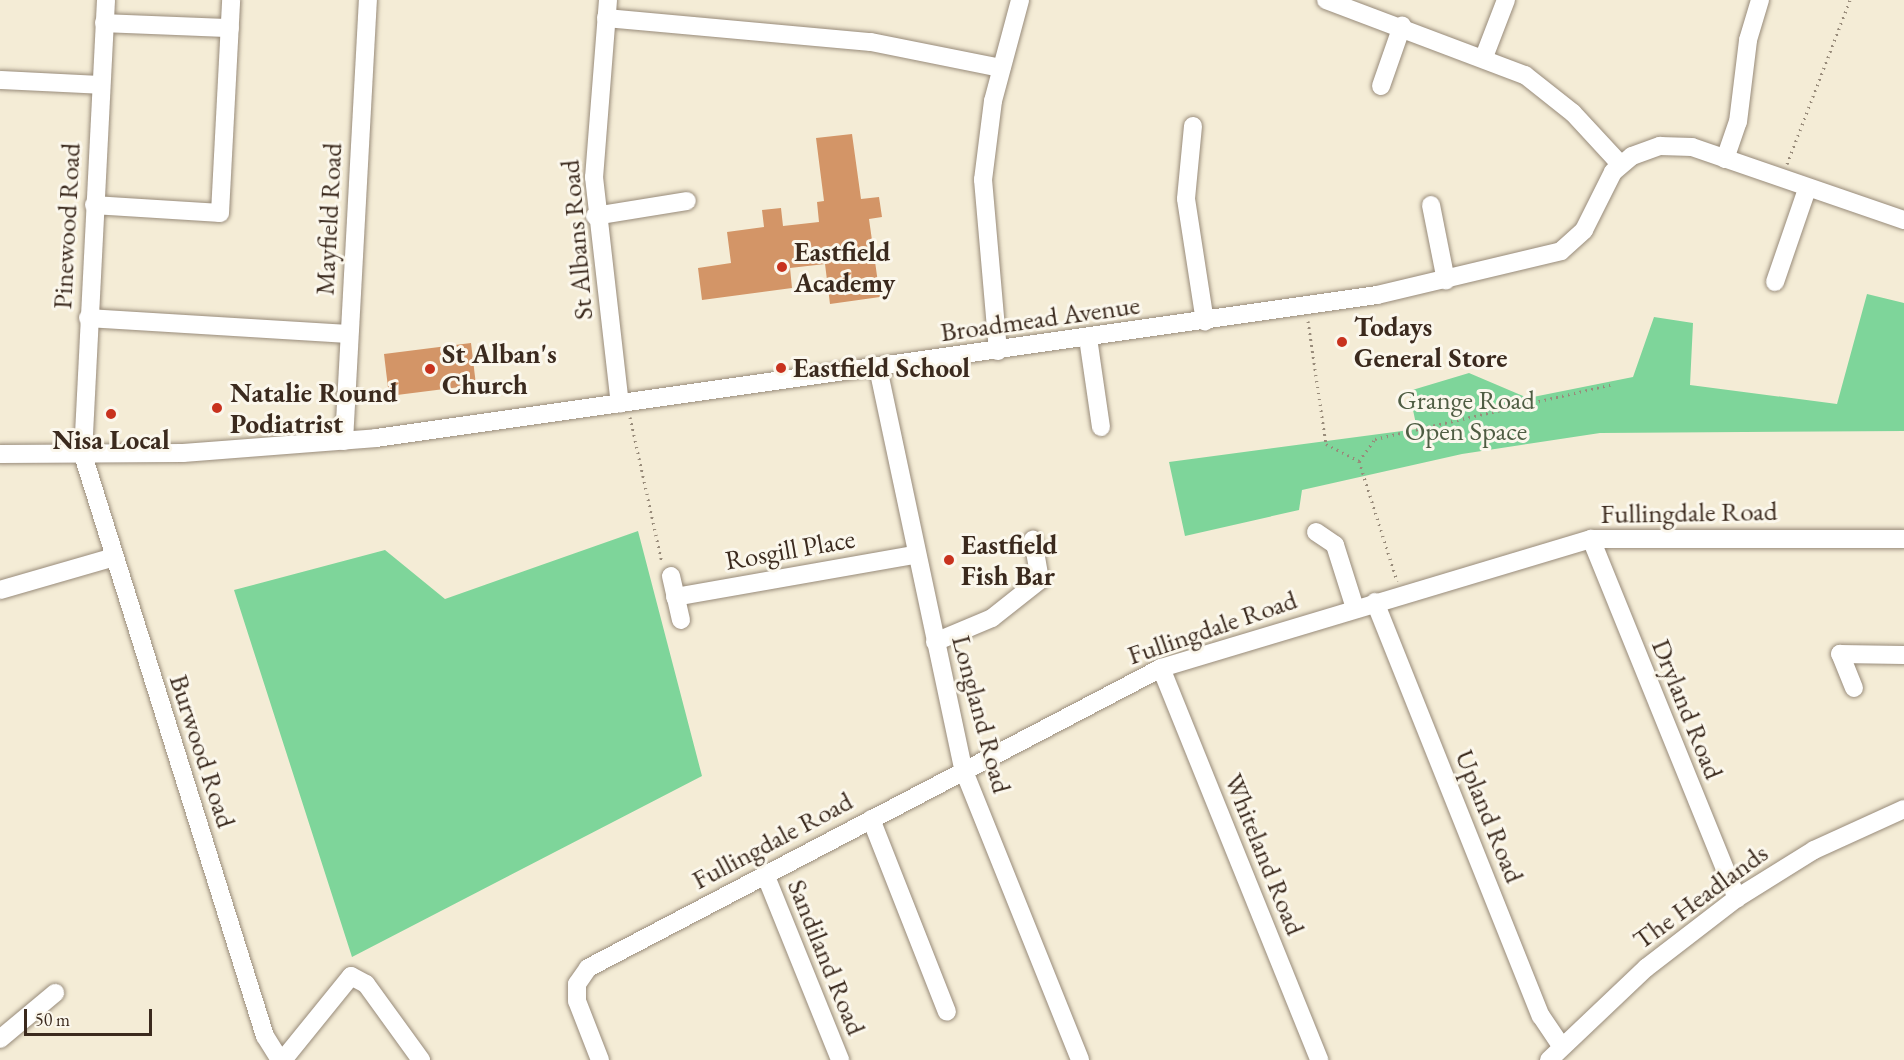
<!DOCTYPE html>
<html>
<head>
<meta charset="utf-8">
<style>
  body { margin:0 }
  #map { position:relative; width:1904px; height:1060px; overflow:hidden; background:#f4ecd6; font-family:"EB Garamond",serif }
  div>[style] { position:absolute }
  .green>* { inset:0; background:#7ed59a }
  .building>* { inset:0; background:#d39567 }
  .path>* { height:3px; margin-top:-1.5px; transform-origin:0; background:repeating-linear-gradient(90deg,#988b7a 0 1.5px,transparent 0 6px) }
  .roads { filter:drop-shadow(0 0 2px #988b7a) drop-shadow(0 0 2px #988b7a) }
  .minor>* { height:18px; margin:-9px; padding:0 9px; transform-origin:9px; border-radius:9px; background:#fff }
  .dots>* { width:16px; height:16px; translate:-50% -50%; box-sizing:border-box; border:3px solid #fbf7ec; border-radius:50% }
  span { translate:-50% -50%; white-space:nowrap; text-align:center; line-height:1.15; -webkit-text-stroke:6px #fbf7ec; paint-order:stroke }
  .street-label { font-size:27px; color:#3b2a1e }
  .poi-label { font-size:27px; color:#3b2a1e; font-weight:700 }
  .left { translate:0 -50%; text-align:left }
  .park-label { font-size:27px; color:#4f5d43 }
  .scale { position:absolute; left:24px; top:1009px; width:128px; height:27px; box-sizing:border-box; border:3px solid #3b2a1e; border-top:0; padding-left:8px; font-size:18px; line-height:21px; white-space:nowrap; color:#3b2a1e; -webkit-text-stroke:4px #fbf7ec; paint-order:stroke }
</style>
</head>
<body>
<div id="map">
  <div class="green">
    <div style="clip-path:polygon(1867px 294px,1904px 303px,1904px 431px,1600px 433px,1462px 454px,1302px 490px,1299px 510px,1185px 536px,1169px 462px,1417px 429px,1409px 391px,1469px 373px,1528px 398px,1633px 377px,1654px 317px,1693px 323px,1690px 385px,1837px 404px)"></div>
    <div style="clip-path:polygon(638px 531px,702px 776px,352px 957px,234px 590px,385px 550px,445px 599px)"></div>
  </div>
  <div class="building">
    <div style="clip-path:polygon(852px 134px,861px 199px,879px 197px,882px 217px,869px 219px,880px 297px,830px 304px,825px 264px,790px 268px,792px 288px,702px 300px,698px 268px,731px 263px,727px 232px,764px 227px,762px 210px,781px 208px,783px 226px,819px 222px,817px 202px,824px 201px,816px 138px)"></div>
    <div style="clip-path:polygon(471px 343px,476px 385px,389px 396px,384px 354px)"></div>
  </div>
  <div class="path">
    <div style="left:1787px;top:164px;width:176px;rotate:-69deg"></div>
    <div style="left:1308px;top:321px;width:124px;rotate:81.7deg"></div>
    <div style="left:1326px;top:444px;width:37px;rotate:27deg"></div>
    <div style="left:1359px;top:461px;width:126px;rotate:72.4deg"></div>
    <div style="left:630px;top:417px;width:149px;rotate:77.6deg"></div>
    <div style="left:1359px;top:461px;width:27px;rotate:-54deg"></div>
    <div style="left:1375px;top:439px;width:245px;rotate:-13deg"></div>
  </div>
  <div class="roads">
    <div class="minor">
      <div style="left:106px;top:0;width:456px;rotate:92.9deg"></div>
      <div style="left:83px;top:455px;width:609px;rotate:72.61deg"></div>
      <div style="left:265px;top:1036px;width:28px;rotate:58deg"></div>
      <div style="left:608px;top:0;width:178px;rotate:94.5deg"></div>
      <div style="left:594px;top:177px;width:228px;rotate:83.5deg"></div>
      <div style="left:1326px;top:0;width:213px;rotate:20.7deg"></div>
      <div style="left:1525px;top:75px;width:61px;rotate:38.4deg"></div>
      <div style="left:1573px;top:113px;width:69px;rotate:47.3deg"></div>
      <div style="left:606px;top:18px;width:266px;rotate:5.2deg"></div>
      <div style="left:871px;top:42px;width:133px;rotate:11.3deg"></div>
      <div style="left:104px;top:23px;width:126px;rotate:2.3deg"></div>
      <div style="left:1484px;top:57px;width:61px;rotate:-68.9deg"></div>
      <div style="left:0;top:80px;width:101px;rotate:2.8deg"></div>
      <div style="left:1381px;top:86px;width:64px;rotate:-70.7deg"></div>
      <div style="left:1193px;top:126px;width:73px;rotate:95.5deg"></div>
      <div style="left:1186px;top:199px;width:124px;rotate:81.2deg"></div>
      <div style="left:1725px;top:159px;width:39px;rotate:-71deg"></div>
      <div style="left:1738px;top:122px;width:83px;rotate:-83deg"></div>
      <div style="left:1748px;top:40px;width:42px;rotate:-73.3deg"></div>
      <div style="left:94px;top:205px;width:126px;rotate:3.6deg"></div>
      <div style="left:220px;top:213px;width:213px;rotate:-87deg"></div>
      <div style="left:1431px;top:205px;width:77px;rotate:78.8deg"></div>
      <div style="left:595px;top:216px;width:93px;rotate:-9.3deg"></div>
      <div style="left:1775px;top:282px;width:98px;rotate:-71deg"></div>
      <div style="left:88px;top:318px;width:260px;rotate:3.5deg"></div>
      <div style="left:1088px;top:338px;width:90px;rotate:81.7deg"></div>
      <div style="left:998px;top:351px;width:172px;rotate:-95deg"></div>
      <div style="left:983px;top:180px;width:80px;rotate:-82.8deg"></div>
      <div style="left:993px;top:101px;width:105px;rotate:-75deg"></div>
      <div style="left:878px;top:368px;width:412px;rotate:78deg"></div>
      <div style="left:964px;top:771px;width:311px;rotate:68.1deg"></div>
      <div style="left:344px;top:441px;width:442px;rotate:-86.9deg"></div>
      <div style="left:0;top:454px;width:183px;rotate:-0.3deg"></div>
      <div style="left:183px;top:453px;width:194px;rotate:-4.4deg"></div>
      <div style="left:376px;top:438px;width:1011px;rotate:-8.13deg"></div>
      <div style="left:1377px;top:295px;width:189px;rotate:-13.4deg"></div>
      <div style="left:1561px;top:251px;width:31px;rotate:-42deg"></div>
      <div style="left:1584px;top:230px;width:65px;rotate:-63.4deg"></div>
      <div style="left:1613px;top:172px;width:25px;rotate:-40deg"></div>
      <div style="left:1632px;top:156px;width:30px;rotate:-20deg"></div>
      <div style="left:1660px;top:146px;width:32px;rotate:2deg"></div>
      <div style="left:1692px;top:147px;width:224px;rotate:19deg"></div>
      <div style="left:1316px;top:532px;width:23px;rotate:34deg"></div>
      <div style="left:1335px;top:545px;width:66px;rotate:72.4deg"></div>
      <div style="left:1591px;top:539px;width:388px;rotate:67.9deg"></div>
      <div style="left:671px;top:576px;width:45px;rotate:77.2deg"></div>
      <div style="left:0;top:590px;width:119px;rotate:-16.1deg"></div>
      <div style="left:675px;top:597px;width:243px;rotate:-10deg"></div>
      <div style="left:1375px;top:602px;width:446px;rotate:68.2deg"></div>
      <div style="left:1541px;top:1016px;width:36px;rotate:56deg"></div>
      <div style="left:935px;top:642px;width:62px;rotate:-22.8deg"></div>
      <div style="left:992px;top:618px;width:61px;rotate:-38.4deg"></div>
      <div style="left:1040px;top:580px;width:41px;rotate:-99.9deg"></div>
      <div style="left:1161px;top:668px;width:423px;rotate:68deg"></div>
      <div style="left:1854px;top:688px;width:37px;rotate:-112deg"></div>
      <div style="left:1840px;top:654px;width:64px;rotate:0.9deg"></div>
      <div style="left:871px;top:819px;width:207px;rotate:68.5deg"></div>
      <div style="left:765px;top:874px;width:201px;rotate:68deg"></div>
      <div style="left:0;top:1039px;width:72px;rotate:-39.9deg"></div>
      <div style="left:283px;top:1060px;width:108px;rotate:-51deg"></div>
      <div style="left:351px;top:976px;width:17px;rotate:28deg"></div>
      <div style="left:366px;top:984px;width:94px;rotate:54.1deg"></div>
      <div style="left:600px;top:1060px;width:63px;rotate:-111.3deg"></div>
      <div style="left:577px;top:1001px;width:17px;rotate:-90deg"></div>
      <div style="left:577px;top:984px;width:19px;rotate:-55deg"></div>
      <div style="left:588px;top:968px;width:647px;rotate:-27.63deg"></div>
      <div style="left:1161px;top:668px;width:449px;rotate:-16.7deg"></div>
      <div style="left:1591px;top:539px;width:313px"></div>
      <div style="left:1549px;top:1060px;width:134px;rotate:-43.5deg"></div>
      <div style="left:1646px;top:968px;width:115px;rotate:-37.6deg"></div>
      <div style="left:1737px;top:898px;width:91px;rotate:-31.9deg"></div>
      <div style="left:1814px;top:850px;width:99px;rotate:-24.5deg"></div>
    </div>
  </div>
  <div class="dots">
    <div style="left:782px;top:267px;background:#c8321e"></div>
    <div style="left:1342px;top:342px;background:#c8321e"></div>
    <div style="left:781px;top:368px;background:#c8321e"></div>
    <div style="left:430px;top:369px;background:#c8321e"></div>
    <div style="left:217px;top:408px;background:#c8321e"></div>
    <div style="left:111px;top:414px;background:#c8321e"></div>
    <div style="left:949px;top:560px;background:#c8321e"></div>
  </div>
  <div class="street-label">
    <span style="left:328px;top:219px;rotate:-87deg">Mayfield Road</span>
    <span style="left:66px;top:226px;rotate:-87deg">Pinewood Road</span>
    <span style="left:576px;top:240px;rotate:-95deg">St Albans Road</span>
    <span style="left:1040px;top:318px;rotate:-8deg">Broadmead Avenue</span>
    <span style="left:1689px;top:512px;rotate:-1deg">Fullingdale Road</span>
    <span style="left:790px;top:549px;rotate:-10deg">Rosgill Place</span>
    <span style="left:1212px;top:627px;rotate:-19deg">Fullingdale Road</span>
    <span style="left:1688px;top:709px;rotate:68deg">Dryland Road</span>
    <span style="left:982px;top:714px;rotate:75deg">Longland Road</span>
    <span style="left:203px;top:751px;rotate:72deg">Burwood Road</span>
    <span style="left:1490px;top:816px;rotate:68deg">Upland Road</span>
    <span style="left:772px;top:840px;rotate:-28deg">Fullingdale Road</span>
    <span style="left:1265px;top:854px;rotate:68deg">Whiteland Road</span>
    <span style="left:1700px;top:896px;rotate:-36deg">The Headlands</span>
    <span style="left:827px;top:957px;rotate:68deg">Sandiland Road</span>
  </div>
  <div class="poi-label">
    <span class="left" style="left:794px;top:267px">Eastfield<br>Academy</span>
    <span class="left" style="left:1354px;top:342px">Todays<br>General Store</span>
    <span class="left" style="left:442px;top:369px">St Alban's<br>Church</span>
    <span class="left" style="left:793px;top:368px">Eastfield School</span>
    <span class="left" style="left:230px;top:408px">Natalie Round<br>Podiatrist</span>
    <span style="left:111px;top:440px">Nisa Local</span>
    <span class="left" style="left:961px;top:560px">Eastfield<br>Fish Bar</span>
  </div>
  <div class="park-label">
    <span style="left:1466px;top:415px">Grange Road<br>Open Space</span>
  </div>
  <div class="scale">50 m</div>
</div>
</body>
</html>
